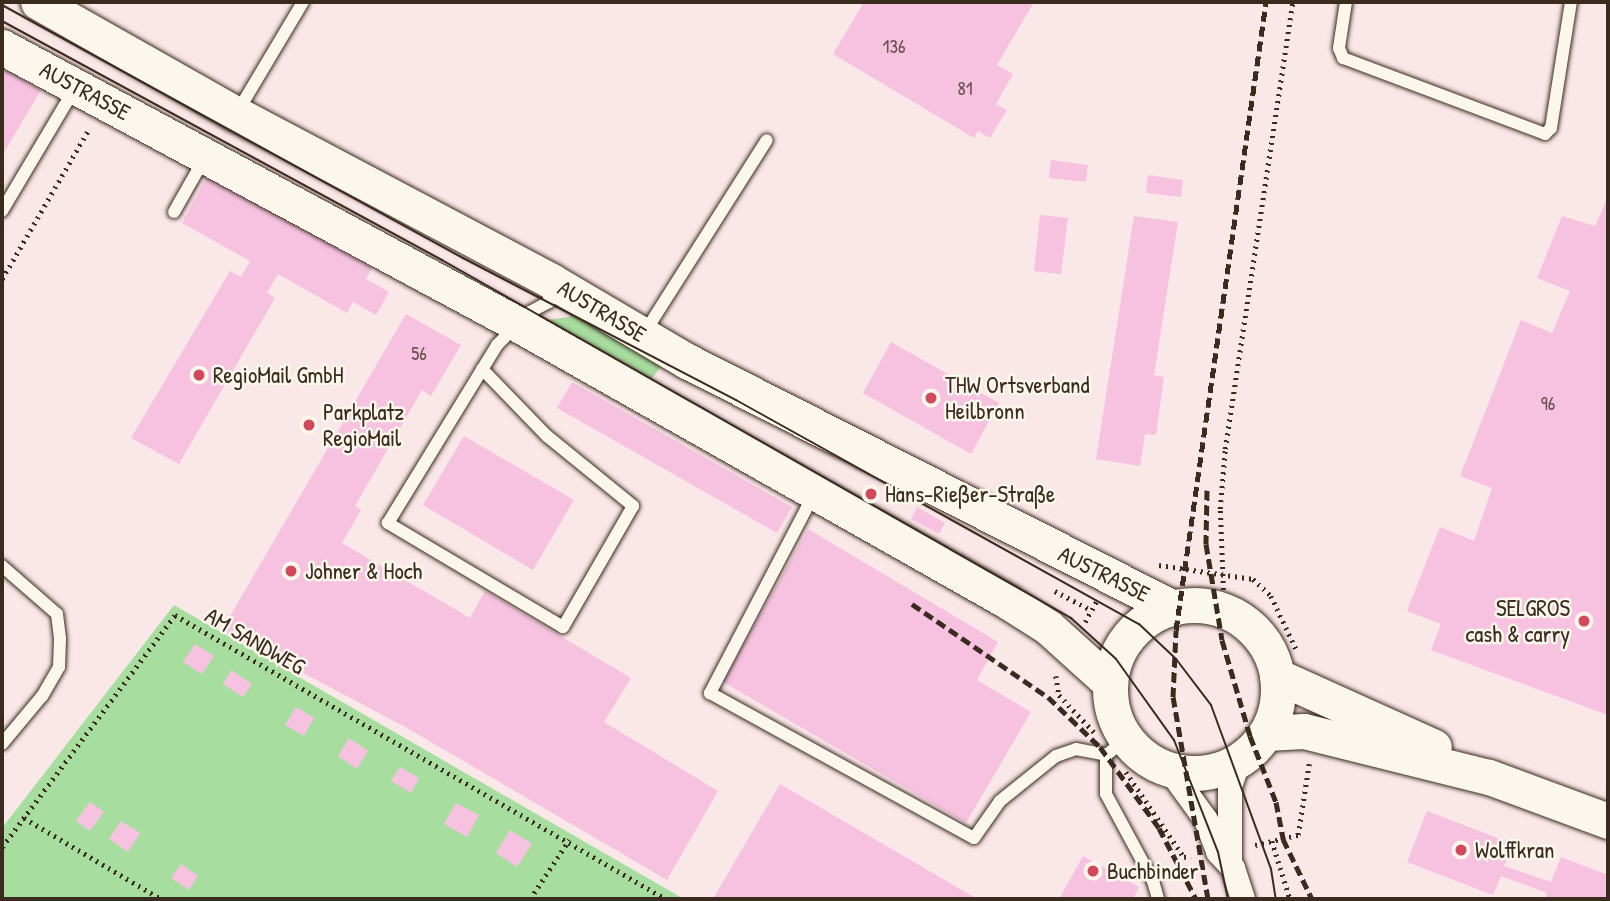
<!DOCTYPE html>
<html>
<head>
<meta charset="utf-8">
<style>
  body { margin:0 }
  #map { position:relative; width:1610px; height:901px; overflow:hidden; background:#fbf7ec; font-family:"Patrick Hand",sans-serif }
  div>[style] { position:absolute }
  .built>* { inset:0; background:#fae7e8 }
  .green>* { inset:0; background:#a8dda0 }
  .building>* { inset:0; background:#f6c2e0 }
  .path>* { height:4.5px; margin-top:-2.25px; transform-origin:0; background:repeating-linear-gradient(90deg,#3b2a1e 0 2px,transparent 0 7px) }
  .roads { filter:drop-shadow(0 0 2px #3b2a1e) drop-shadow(0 0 2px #3b2a1e) }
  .lane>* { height:12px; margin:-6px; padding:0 6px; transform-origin:6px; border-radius:6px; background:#fbf7ec }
  .street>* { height:24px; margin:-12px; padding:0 12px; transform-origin:12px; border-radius:12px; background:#fbf7ec }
  .secondary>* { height:35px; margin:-17.5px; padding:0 17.5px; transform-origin:17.5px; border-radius:17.5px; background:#fbf7ec }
  .secondary>.ring { margin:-17.5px; padding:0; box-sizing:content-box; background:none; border:35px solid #fbf7ec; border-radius:50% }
  .tram>* { height:2px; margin:-1px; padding:0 1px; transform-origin:1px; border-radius:1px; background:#3b2a1e }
  .rail>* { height:5px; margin-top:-2.5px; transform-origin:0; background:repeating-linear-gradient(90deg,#3b2a1e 0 10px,transparent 0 15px) }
  .dots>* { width:19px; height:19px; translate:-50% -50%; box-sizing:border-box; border:4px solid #fbf7ec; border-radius:50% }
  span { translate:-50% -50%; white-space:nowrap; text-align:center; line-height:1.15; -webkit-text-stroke:5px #fbf7ec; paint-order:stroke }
  .number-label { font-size:19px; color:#6a504e }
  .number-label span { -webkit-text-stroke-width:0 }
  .street-label { font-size:23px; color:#3b2a1e }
  .poi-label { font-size:23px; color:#3b2a1e }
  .left { translate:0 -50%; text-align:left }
  .right { translate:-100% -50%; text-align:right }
  .frame { position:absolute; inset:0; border:4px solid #3b2a1e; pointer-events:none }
</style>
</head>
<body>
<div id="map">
  <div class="built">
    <div style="clip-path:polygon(2px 2px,1608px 2px,1608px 899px,684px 899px,174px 605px,2px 828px)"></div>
  </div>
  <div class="green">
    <div style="clip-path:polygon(575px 308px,669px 356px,646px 386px,546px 320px,569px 317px)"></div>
    <div style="clip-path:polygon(174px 605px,684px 899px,2px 899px,2px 828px)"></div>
  </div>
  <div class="building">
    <div style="clip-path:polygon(864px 2px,1034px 2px,997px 65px,1013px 74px,996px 104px,1007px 110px,990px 138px,978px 131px,974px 138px,833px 54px)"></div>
    <div style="clip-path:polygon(4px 69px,41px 90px,2px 156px,2px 72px)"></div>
    <div style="clip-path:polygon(1051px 160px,1088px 165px,1086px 182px,1049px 178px)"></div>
    <div style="clip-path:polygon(208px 175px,372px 268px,366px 279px,389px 292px,376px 315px,353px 302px,347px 313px,278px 274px,267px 293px,275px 298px,179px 464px,131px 438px,230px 271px,241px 277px,250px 261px,182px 223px)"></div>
    <div style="clip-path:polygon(1148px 175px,1183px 180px,1181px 197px,1146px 193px)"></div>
    <div style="clip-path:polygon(1608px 197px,1608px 715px,1431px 650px,1441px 624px,1407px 611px,1440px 527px,1474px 541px,1492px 488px,1460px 476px,1521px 320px,1552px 333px,1570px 291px,1537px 278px,1562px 216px,1595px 226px)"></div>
    <div style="clip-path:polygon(1040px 215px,1068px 218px,1061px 274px,1034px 271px)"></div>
    <div style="clip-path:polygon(1134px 216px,1178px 222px,1154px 375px,1164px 377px,1156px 435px,1145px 434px,1140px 466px,1096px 459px)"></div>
    <div style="clip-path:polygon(406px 314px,461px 345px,431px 396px,422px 390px,355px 506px,361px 510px,342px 543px,470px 618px,485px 591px,631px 678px,604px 722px,718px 791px,667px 880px,407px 728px,222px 630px)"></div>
    <div style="clip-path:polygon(891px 342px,999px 403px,971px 454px,863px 393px)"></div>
    <div style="clip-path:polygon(572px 382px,792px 507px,777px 533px,557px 408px)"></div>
    <div style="clip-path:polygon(464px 436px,574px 500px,533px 570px,423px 505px)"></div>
    <div style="clip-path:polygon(917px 507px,945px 523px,939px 534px,911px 519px)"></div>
    <div style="clip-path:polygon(808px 529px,998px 642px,977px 680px,1031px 712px,966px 823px,723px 682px)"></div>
    <div style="clip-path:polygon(195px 644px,214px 656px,202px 674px,183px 662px)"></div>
    <div style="clip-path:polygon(231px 670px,252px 684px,243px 697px,223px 684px)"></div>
    <div style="clip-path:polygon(296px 707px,314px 718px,304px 736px,285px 725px)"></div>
    <div style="clip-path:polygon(349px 738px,368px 751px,357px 769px,338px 756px)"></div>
    <div style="clip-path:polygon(400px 767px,419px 778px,411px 793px,391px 781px)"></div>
    <div style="clip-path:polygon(780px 784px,974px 897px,973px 899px,713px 899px)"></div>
    <div style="clip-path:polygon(90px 802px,104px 812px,90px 831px,76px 821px)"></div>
    <div style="clip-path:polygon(456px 803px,479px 815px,467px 837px,444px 824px)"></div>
    <div style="clip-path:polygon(1427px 811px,1513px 844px,1504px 866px,1551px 882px,1561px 857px,1608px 875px,1608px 899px,1545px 899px,1547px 893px,1501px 876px,1493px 895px,1407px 862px)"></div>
    <div style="clip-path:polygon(121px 821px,140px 833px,128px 852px,109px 839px)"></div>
    <div style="clip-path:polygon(510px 830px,532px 844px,517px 867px,496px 853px)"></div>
    <div style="clip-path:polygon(1083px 856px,1139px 887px,1133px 899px,1059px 899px)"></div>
    <div style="clip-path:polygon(181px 864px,198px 876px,189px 890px,171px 878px)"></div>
  </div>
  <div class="path">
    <div style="left:2px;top:279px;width:173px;rotate:-59.9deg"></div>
    <div style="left:1159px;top:565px;width:95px;rotate:8.5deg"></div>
    <div style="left:1253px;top:579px;width:25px;rotate:43deg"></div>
    <div style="left:1271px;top:596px;width:61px;rotate:64.7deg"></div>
    <div style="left:1055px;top:591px;width:41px;rotate:27.8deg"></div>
    <div style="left:1224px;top:611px;width:102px;rotate:-92.2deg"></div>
    <div style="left:1220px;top:509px;width:60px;rotate:-85.2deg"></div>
    <div style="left:1225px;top:449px;width:452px;rotate:-81.4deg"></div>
    <div style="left:1085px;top:622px;width:23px;rotate:-61deg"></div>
    <div style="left:1056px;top:676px;width:19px;rotate:81deg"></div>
    <div style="left:1059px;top:695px;width:51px;rotate:46.6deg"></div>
    <div style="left:1126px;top:772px;width:103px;rotate:55.7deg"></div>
    <div style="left:1184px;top:857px;width:7px;rotate:-8deg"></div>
    <div style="left:24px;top:818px;width:159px;rotate:30.6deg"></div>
    <div style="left:1272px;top:841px;width:61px;rotate:72.8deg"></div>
    <div style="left:1255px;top:845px;width:44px;rotate:-13.1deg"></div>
    <div style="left:1298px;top:835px;width:72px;rotate:-81.2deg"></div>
    <div style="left:2px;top:847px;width:289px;rotate:-53.3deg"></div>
    <div style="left:175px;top:615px;width:567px;rotate:30.05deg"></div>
    <div style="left:530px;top:899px;width:71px;rotate:-56.5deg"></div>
  </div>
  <div class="roads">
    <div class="lane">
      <div style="left:1346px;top:2px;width:47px;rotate:98.7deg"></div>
      <div style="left:1339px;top:48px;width:11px;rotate:68deg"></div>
      <div style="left:1343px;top:58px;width:216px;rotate:20.6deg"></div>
      <div style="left:1545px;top:134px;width:8px;rotate:-45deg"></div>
      <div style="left:1551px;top:128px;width:128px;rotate:-81deg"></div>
      <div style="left:238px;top:111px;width:127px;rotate:-59.2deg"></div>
      <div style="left:2px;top:211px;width:143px;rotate:-59.3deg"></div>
      <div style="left:174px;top:212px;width:61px;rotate:-60.5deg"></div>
      <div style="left:645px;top:332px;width:227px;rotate:-57.6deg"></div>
      <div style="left:482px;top:369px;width:93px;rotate:45.9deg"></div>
      <div style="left:547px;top:436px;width:111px;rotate:39.1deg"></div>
      <div style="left:633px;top:506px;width:140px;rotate:120deg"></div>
      <div style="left:563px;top:627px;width:204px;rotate:-149.3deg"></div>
      <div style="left:388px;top:523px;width:209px;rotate:-58.5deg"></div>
      <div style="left:497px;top:345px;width:47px;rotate:-45deg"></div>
      <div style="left:530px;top:312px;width:21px;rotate:-28deg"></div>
      <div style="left:549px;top:302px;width:17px;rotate:-87deg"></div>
      <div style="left:814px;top:494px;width:225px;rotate:117.6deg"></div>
      <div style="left:710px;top:693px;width:301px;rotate:28.8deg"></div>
      <div style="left:974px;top:838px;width:45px;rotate:-54.9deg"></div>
      <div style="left:1000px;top:801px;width:72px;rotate:-38.8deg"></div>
      <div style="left:1056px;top:756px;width:21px;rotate:-19deg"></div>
      <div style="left:1076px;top:749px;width:31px;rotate:11deg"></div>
      <div style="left:2px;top:566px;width:73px;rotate:41.1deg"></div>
      <div style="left:57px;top:614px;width:25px;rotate:83deg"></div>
      <div style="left:60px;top:639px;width:28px;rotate:92deg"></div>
      <div style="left:59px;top:667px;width:34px;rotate:120deg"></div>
      <div style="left:42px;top:696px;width:62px;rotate:129.8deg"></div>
      <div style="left:1126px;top:739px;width:26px;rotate:141deg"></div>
      <div style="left:1106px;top:755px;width:39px;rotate:90deg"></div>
      <div style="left:1106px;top:794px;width:99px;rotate:61.6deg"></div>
      <div style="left:1153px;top:881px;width:19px;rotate:74deg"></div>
    </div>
    <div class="street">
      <div style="left:1169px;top:769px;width:63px;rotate:54deg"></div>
      <div style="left:1206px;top:820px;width:34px;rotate:69deg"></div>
      <div style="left:1218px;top:852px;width:22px;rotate:47deg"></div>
      <div style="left:1233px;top:868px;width:33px;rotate:72deg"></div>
      <div style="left:1230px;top:861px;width:74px;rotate:-90deg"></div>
      <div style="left:1230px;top:787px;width:28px;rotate:-72deg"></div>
    </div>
    <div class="secondary">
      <div style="left:38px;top:2px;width:227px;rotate:29.5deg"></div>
      <div style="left:236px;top:114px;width:357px;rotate:27.9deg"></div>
      <div style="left:551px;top:281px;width:158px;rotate:30.5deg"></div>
      <div style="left:687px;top:361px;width:545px;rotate:26.94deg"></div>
      <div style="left:2px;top:47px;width:589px;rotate:28.26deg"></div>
      <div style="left:521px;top:326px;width:558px;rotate:29.5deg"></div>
      <div style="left:1007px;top:601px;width:49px;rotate:32.4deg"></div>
      <div style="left:1048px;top:627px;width:84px;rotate:42.1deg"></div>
      <div class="ring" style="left:1110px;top:605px;width:133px;height:133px"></div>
      <div style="left:1277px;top:676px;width:172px;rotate:24.3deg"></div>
      <div style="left:1266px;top:733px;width:38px;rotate:-3deg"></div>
      <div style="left:1304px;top:731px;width:191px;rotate:14deg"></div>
      <div style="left:1489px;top:777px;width:127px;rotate:20.3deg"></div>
    </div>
  </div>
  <div class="tram">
    <div style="left:2px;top:5px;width:526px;rotate:28.76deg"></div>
    <div style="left:463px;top:258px;width:308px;rotate:27.5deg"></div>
    <div style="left:736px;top:400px;width:461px;rotate:29.1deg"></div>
    <div style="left:1139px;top:624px;width:51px;rotate:43.4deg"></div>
    <div style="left:1176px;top:659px;width:58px;rotate:52.7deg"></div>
    <div style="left:1211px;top:705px;width:175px;rotate:69.9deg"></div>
    <div style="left:1271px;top:869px;width:30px;rotate:81deg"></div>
    <div style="left:2px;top:21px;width:501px;rotate:28.51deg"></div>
    <div style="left:442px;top:260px;width:724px;rotate:29.65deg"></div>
    <div style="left:1071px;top:618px;width:61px;rotate:42.3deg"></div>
    <div style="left:1116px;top:659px;width:100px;rotate:54.4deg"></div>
    <div style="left:1174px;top:740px;width:120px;rotate:68.6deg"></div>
    <div style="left:1218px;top:852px;width:48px;rotate:78deg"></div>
  </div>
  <div class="rail">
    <div style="left:1207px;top:490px;width:54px;rotate:91.1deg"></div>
    <div style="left:1206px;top:544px;width:97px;rotate:80.5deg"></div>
    <div style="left:1222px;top:640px;width:100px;rotate:73.7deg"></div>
    <div style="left:1250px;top:736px;width:71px;rotate:68.5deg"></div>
    <div style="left:1276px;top:802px;width:38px;rotate:79deg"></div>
    <div style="left:1283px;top:839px;width:67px;rotate:64.2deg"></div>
    <div style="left:912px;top:604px;width:165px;rotate:34.4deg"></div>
    <div style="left:1048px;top:697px;width:72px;rotate:43.9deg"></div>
    <div style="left:1100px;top:747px;width:100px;rotate:53.9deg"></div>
    <div style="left:1159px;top:828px;width:80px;rotate:62.5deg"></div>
    <div style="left:1208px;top:899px;width:205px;rotate:-99.8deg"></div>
    <div style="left:1173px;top:697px;width:67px;rotate:-87.4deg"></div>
    <div style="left:1176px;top:630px;width:634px;rotate:-81.84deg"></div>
  </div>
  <div class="dots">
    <div style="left:199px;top:375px;background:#d1495b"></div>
    <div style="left:931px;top:398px;background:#d1495b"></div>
    <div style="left:309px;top:425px;background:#d1495b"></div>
    <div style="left:871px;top:494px;background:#d1495b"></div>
    <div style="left:291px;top:571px;background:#d1495b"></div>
    <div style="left:1584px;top:621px;background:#d1495b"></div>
    <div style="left:1461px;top:850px;background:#d1495b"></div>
    <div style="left:1093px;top:871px;background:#d1495b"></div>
  </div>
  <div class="number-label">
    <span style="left:894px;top:47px">136</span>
    <span style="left:965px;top:89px">81</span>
    <span style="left:419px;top:354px">56</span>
    <span style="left:1548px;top:404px">96</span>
  </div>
  <div class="street-label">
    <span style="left:85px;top:91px;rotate:28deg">AUSTRASSE</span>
    <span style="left:602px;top:311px;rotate:31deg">AUSTRASSE</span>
    <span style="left:1104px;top:574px;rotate:26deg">AUSTRASSE</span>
    <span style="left:255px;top:641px;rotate:30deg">AM SANDWEG</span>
  </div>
  <div class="poi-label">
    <span class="left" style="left:213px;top:375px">RegioMail GmbH</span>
    <span class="left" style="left:945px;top:398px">THW Ortsverband<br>Heilbronn</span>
    <span class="left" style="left:323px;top:425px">Parkplatz<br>RegioMail</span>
    <span class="left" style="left:885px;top:494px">Hans-Rießer-Straße</span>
    <span class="left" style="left:305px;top:571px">Johner &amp; Hoch</span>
    <span class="right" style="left:1570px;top:621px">SELGROS<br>cash &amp; carry</span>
    <span class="left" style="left:1475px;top:850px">Wolffkran</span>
    <span class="left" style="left:1107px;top:871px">Buchbinder</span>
  </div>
  <div class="frame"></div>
</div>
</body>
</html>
